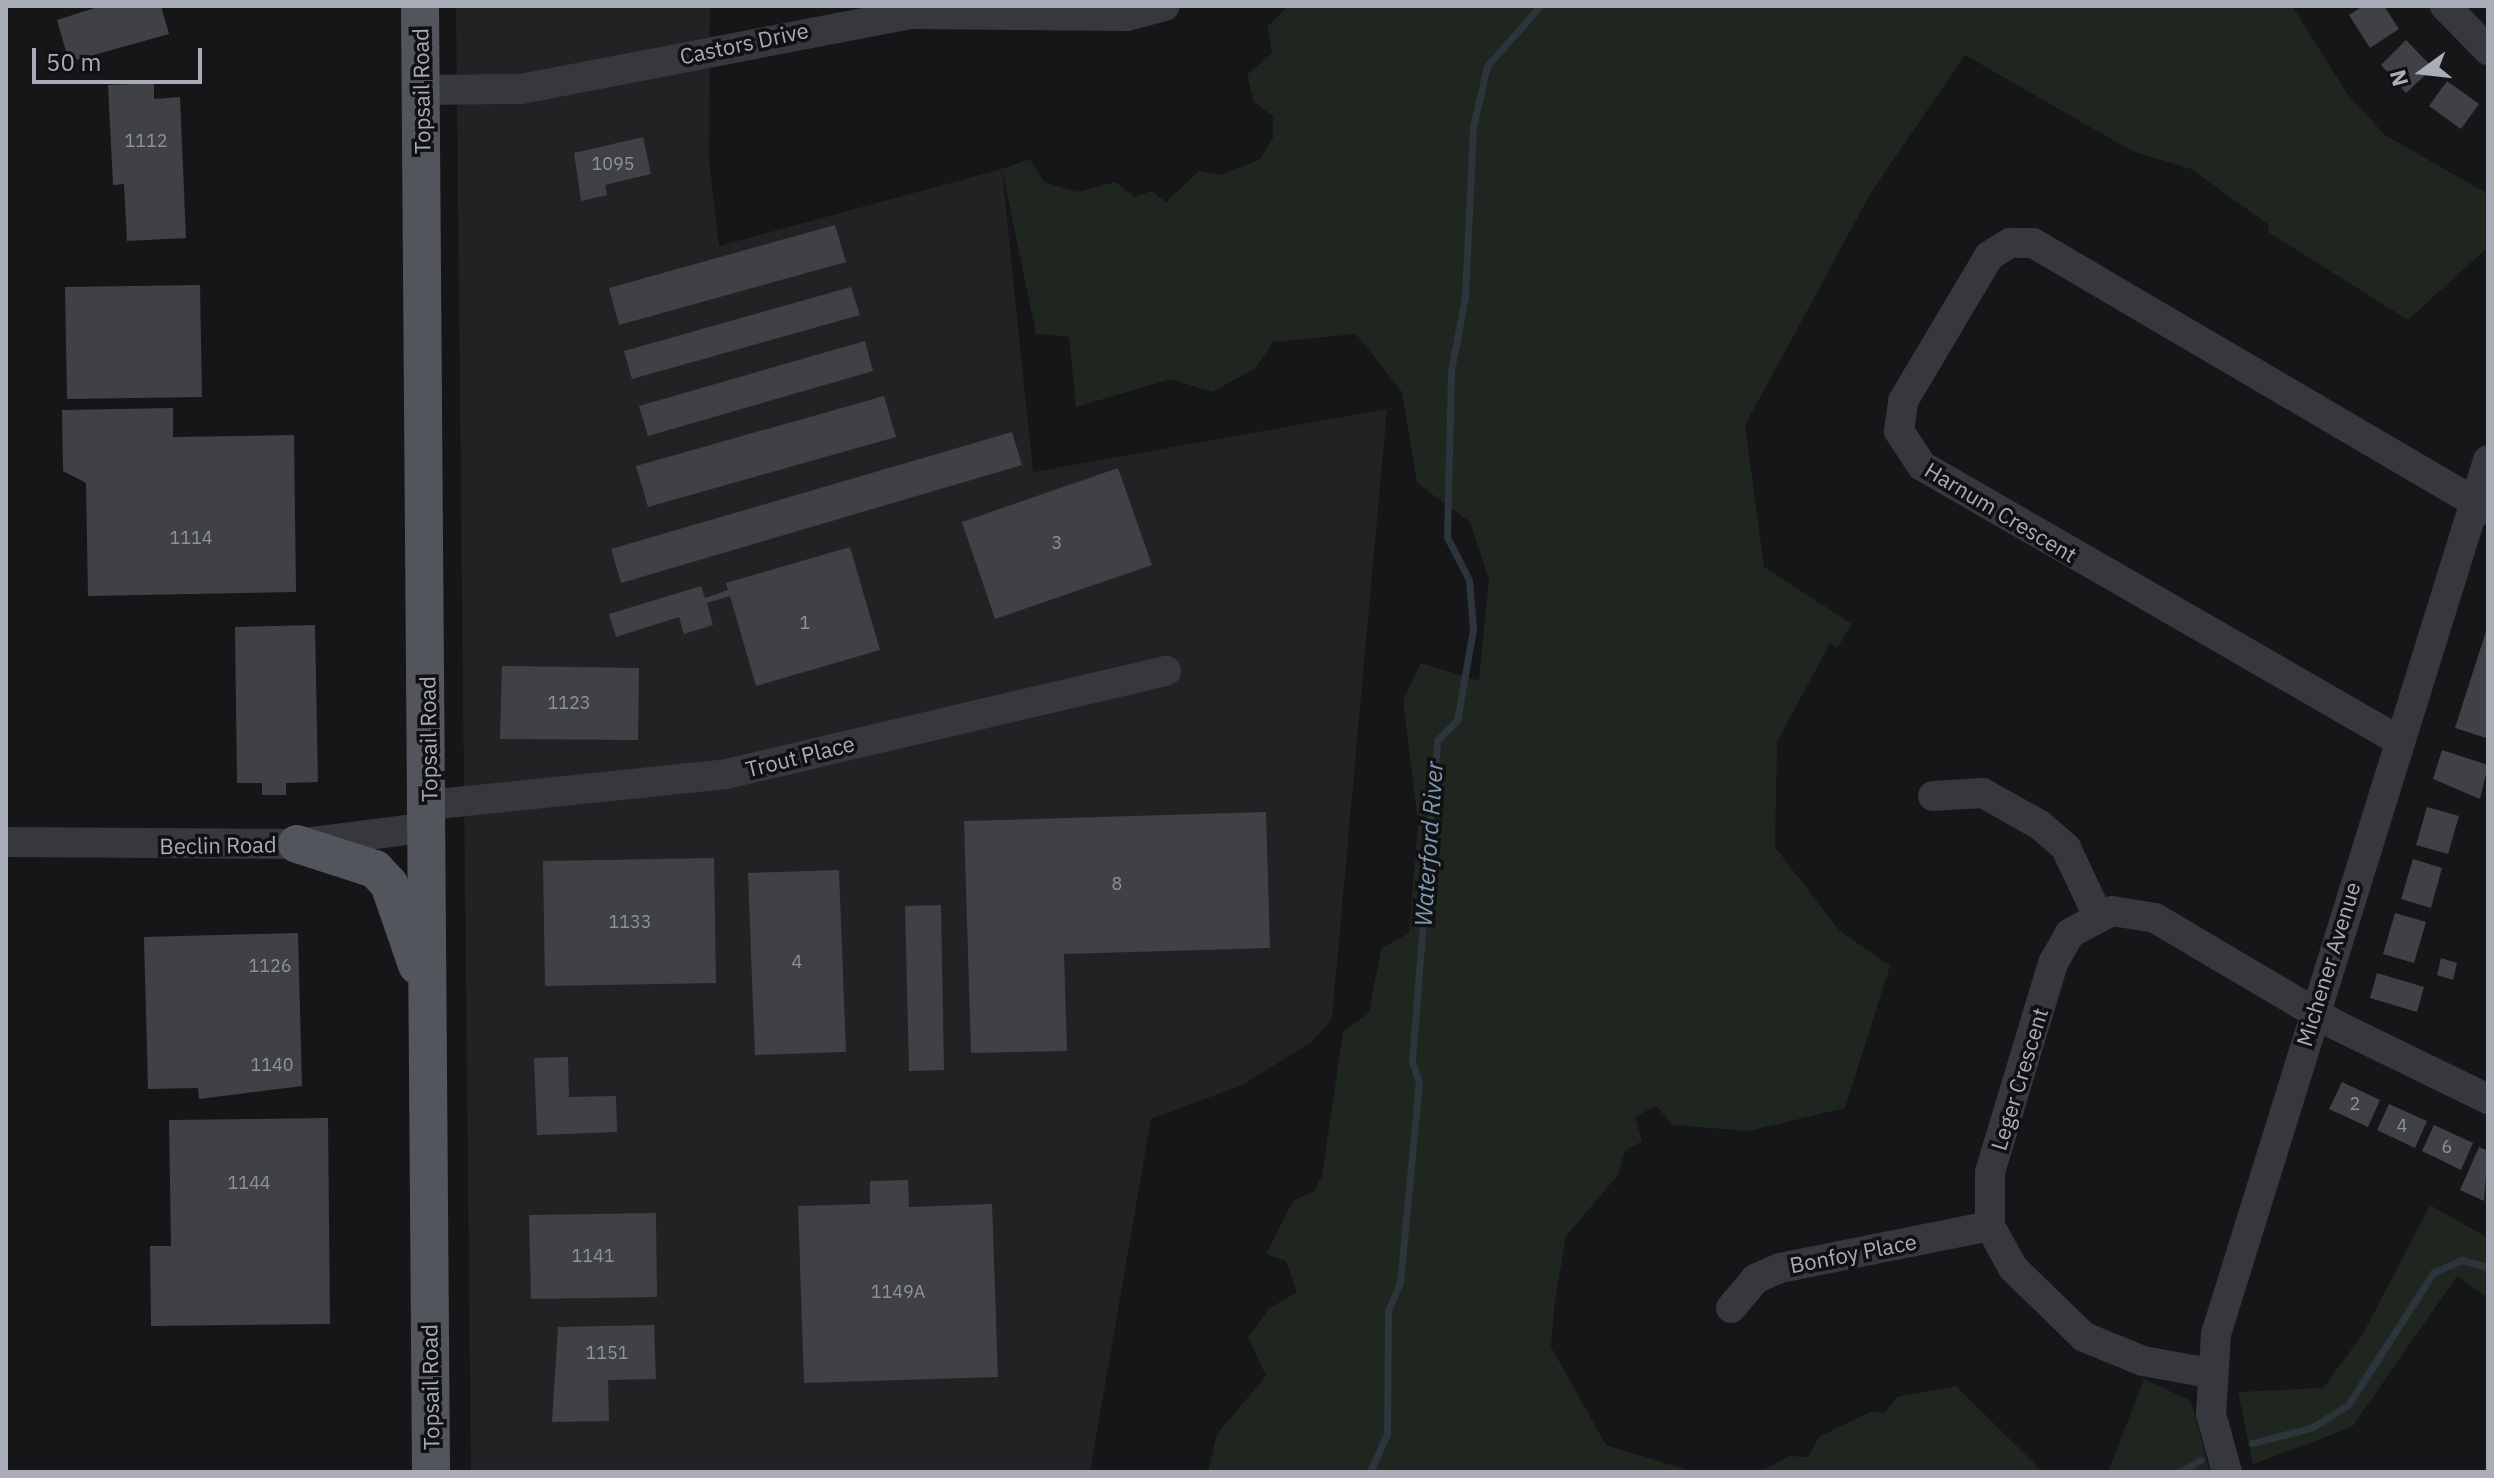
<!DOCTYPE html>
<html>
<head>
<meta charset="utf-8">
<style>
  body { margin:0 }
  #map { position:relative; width:2494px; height:1478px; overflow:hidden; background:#161618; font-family:"IBM Plex Sans",sans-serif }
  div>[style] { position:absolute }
  .built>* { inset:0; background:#222225 }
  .green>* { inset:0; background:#1e261f }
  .stream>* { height:7px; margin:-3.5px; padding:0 3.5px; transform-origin:3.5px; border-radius:3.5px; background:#2c353c }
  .building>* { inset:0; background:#404145 }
  .minor>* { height:30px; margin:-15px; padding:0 15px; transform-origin:15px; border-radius:15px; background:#37383d }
  .major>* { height:38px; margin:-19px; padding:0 19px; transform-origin:19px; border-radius:19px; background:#53555c }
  span { translate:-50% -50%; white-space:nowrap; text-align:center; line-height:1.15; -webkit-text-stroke:7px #111113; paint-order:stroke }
  .number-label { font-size:18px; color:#8e929b }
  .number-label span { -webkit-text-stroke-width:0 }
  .street-label { font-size:22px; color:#a8adb8 }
  .water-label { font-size:24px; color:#7f9bb3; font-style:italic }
  .frame { position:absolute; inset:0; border:8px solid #a8adb8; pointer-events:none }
  .north { position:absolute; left:2382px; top:32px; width:80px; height:80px; -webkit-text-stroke:6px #111113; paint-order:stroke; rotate:255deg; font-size:22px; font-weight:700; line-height:32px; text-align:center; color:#a8adb8 }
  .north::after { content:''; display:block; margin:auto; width:28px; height:36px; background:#a8adb8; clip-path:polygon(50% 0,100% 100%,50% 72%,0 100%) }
  .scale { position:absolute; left:32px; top:48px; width:170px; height:36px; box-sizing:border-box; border:4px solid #a8adb8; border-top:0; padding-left:10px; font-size:24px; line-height:28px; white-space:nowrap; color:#a8adb8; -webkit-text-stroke:6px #111113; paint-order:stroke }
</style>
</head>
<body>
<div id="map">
  <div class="built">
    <div style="clip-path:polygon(456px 6px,710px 6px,709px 159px,719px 246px,1002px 169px,1033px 472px,1387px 409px,1332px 1018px,1313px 1041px,1242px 1085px,1151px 1119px,1090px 1472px,471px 1472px)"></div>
  </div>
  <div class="green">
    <div style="clip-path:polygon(1288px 6px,2292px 6px,2348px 95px,2385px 135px,2488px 194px,2488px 247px,2408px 320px,2268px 232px,2269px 225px,2191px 169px,2132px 151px,1965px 55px,1872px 191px,1745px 425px,1764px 567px,1852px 624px,1837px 648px,1830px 643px,1777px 742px,1775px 847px,1839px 930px,1890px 966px,1845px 1108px,1749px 1131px,1673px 1125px,1656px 1106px,1635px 1117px,1642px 1141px,1625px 1151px,1618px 1175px,1566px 1236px,1554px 1308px,1551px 1347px,1606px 1445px,1694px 1472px,1208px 1472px,1217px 1434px,1266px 1376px,1248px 1337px,1270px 1308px,1297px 1292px,1286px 1261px,1266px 1254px,1293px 1201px,1314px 1191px,1322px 1176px,1343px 1032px,1369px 1013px,1381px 949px,1409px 933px,1418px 822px,1403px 700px,1421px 663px,1479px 681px,1489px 580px,1470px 522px,1417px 483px,1402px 392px,1356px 334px,1273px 342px,1256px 368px,1212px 392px,1171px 379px,1076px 407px,1069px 337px,1036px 334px,1002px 169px,1030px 159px,1044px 182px,1077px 192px,1115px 182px,1135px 197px,1151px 191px,1166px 202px,1199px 171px,1220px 175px,1259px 160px,1273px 138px,1273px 116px,1254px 102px,1247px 75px,1272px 53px,1267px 27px)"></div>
    <div style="clip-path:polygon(2430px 1205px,2488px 1238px,2488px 1298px,2457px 1276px,2352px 1427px,2253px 1464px,2238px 1392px,2323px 1388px,2363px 1334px)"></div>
    <div style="clip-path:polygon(2144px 1379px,2191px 1401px,2210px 1472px,2108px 1472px)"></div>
    <div style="clip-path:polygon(1956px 1386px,2043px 1472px,1760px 1472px,1789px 1456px,1808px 1457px,1819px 1437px,1872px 1411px,1884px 1413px,1897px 1397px)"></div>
  </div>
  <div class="stream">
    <div style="left:2252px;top:1443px;width:61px;rotate:-14.3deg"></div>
    <div style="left:2311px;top:1428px;width:44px;rotate:-31.9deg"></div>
    <div style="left:2348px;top:1405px;width:157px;rotate:-57.2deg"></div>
    <div style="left:2433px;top:1273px;width:31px;rotate:-25deg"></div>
    <div style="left:2461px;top:1260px;width:28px;rotate:15deg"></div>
    <div style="left:1370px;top:1472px;width:42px;rotate:-65.9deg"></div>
    <div style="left:1387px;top:1434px;width:123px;rotate:-89.5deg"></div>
    <div style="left:1388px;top:1311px;width:30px;rotate:-67deg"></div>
    <div style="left:1400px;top:1283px;width:201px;rotate:-84.6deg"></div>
    <div style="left:1419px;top:1083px;width:23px;rotate:-108deg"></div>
    <div style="left:1412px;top:1061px;width:322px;rotate:-85.5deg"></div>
    <div style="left:1437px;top:740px;width:28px;rotate:-44deg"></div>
    <div style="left:1457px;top:721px;width:93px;rotate:-80.1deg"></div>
    <div style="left:1473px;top:629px;width:49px;rotate:-94.7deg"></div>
    <div style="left:1469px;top:580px;width:48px;rotate:-117.1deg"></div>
    <div style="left:1447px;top:537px;width:166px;rotate:-88.6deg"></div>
    <div style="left:1451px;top:371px;width:75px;rotate:-79.3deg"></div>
    <div style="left:1465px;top:297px;width:170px;rotate:-87.3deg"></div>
    <div style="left:1473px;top:127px;width:63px;rotate:-77.1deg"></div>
    <div style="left:1487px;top:66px;width:80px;rotate:-48.5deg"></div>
    <div style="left:2179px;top:1472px;width:25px;rotate:-29deg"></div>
  </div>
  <div class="building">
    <div style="clip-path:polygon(101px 6px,161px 6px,169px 34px,69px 62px,57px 20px)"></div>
    <div style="clip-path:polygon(2363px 6px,2384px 6px,2399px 29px,2370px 48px,2349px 15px)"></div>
    <div style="clip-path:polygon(2406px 40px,2433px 68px,2406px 93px,2381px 65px)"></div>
    <div style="clip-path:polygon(2447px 81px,2479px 104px,2461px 129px,2429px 106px)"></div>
    <div style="clip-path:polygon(154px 83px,154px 99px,180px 97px,186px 238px,127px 241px,124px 184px,113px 185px,108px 85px)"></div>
    <div style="clip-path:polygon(643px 137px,651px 174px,605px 185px,607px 195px,581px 201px,574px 153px)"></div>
    <div style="clip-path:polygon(835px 225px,846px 262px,619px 325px,609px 288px)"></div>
    <div style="clip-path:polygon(200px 285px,202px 397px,67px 399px,65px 287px)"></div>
    <div style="clip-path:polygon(851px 287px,860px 315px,632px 379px,624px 351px)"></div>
    <div style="clip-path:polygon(865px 341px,873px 371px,648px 436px,639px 406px)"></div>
    <div style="clip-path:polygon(884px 396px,896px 437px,648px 507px,636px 466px)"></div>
    <div style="clip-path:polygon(173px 408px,173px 437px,294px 435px,296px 592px,88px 596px,86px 483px,63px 471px,62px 410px)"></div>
    <div style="clip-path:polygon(1012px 432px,1022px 465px,621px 583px,611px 549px)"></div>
    <div style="clip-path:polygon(1118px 468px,1152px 565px,995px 619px,962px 522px)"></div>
    <div style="clip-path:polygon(850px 547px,880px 650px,756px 686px,730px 596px,707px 603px,713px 625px,684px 634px,679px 617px,616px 637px,609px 614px,701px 586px,705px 598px,728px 590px,726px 583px)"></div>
    <div style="clip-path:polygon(315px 625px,318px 782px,286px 783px,286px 795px,262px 795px,262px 783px,237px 783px,235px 627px)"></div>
    <div style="clip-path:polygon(2488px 625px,2488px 733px,2486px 738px,2455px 728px)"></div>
    <div style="clip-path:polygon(502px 666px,639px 668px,638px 740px,500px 739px)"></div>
    <div style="clip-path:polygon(2442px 750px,2488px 765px,2480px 799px,2433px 779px)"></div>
    <div style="clip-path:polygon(2427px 807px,2459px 816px,2448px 854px,2416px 845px)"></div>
    <div style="clip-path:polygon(1266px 812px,1270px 948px,1064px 954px,1067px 1051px,971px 1053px,964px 821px)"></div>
    <div style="clip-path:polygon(714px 858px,716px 983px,545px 986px,543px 861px)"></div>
    <div style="clip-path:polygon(2413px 859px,2442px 868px,2431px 908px,2401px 899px)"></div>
    <div style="clip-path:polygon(839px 870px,846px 1052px,755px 1055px,748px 873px)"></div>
    <div style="clip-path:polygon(941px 905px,944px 1070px,909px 1071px,905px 906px)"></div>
    <div style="clip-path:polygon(2395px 913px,2426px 922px,2414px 963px,2383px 954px)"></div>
    <div style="clip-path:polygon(298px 933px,302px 1086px,199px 1099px,198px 1088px,148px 1089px,144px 937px)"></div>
    <div style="clip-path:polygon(2441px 958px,2457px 963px,2453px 980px,2437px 975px)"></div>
    <div style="clip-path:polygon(2377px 973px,2424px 987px,2417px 1012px,2370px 998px)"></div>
    <div style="clip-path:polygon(568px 1057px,569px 1097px,616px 1096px,617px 1132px,537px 1135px,534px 1058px)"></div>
    <div style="clip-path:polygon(2342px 1082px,2380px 1100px,2368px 1127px,2329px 1109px)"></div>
    <div style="clip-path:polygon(2389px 1104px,2427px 1121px,2415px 1148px,2377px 1130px)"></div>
    <div style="clip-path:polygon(328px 1118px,330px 1324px,151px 1326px,150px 1246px,171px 1246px,169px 1120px)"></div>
    <div style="clip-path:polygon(2434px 1125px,2473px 1143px,2461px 1170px,2422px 1151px)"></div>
    <div style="clip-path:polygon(2479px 1147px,2488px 1151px,2484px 1201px,2460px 1190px)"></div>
    <div style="clip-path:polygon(908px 1180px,909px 1207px,992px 1204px,998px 1377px,804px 1383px,798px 1206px,870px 1204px,870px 1181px)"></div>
    <div style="clip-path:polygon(656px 1213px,657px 1297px,531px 1299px,529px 1215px)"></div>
    <div style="clip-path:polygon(654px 1325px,656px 1379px,608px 1380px,609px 1421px,552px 1422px,558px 1327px)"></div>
  </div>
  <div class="minor">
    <div style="left:2445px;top:6px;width:62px;rotate:45.7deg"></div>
    <div style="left:421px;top:90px;width:100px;rotate:-0.6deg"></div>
    <div style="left:521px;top:89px;width:398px;rotate:-10.9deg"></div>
    <div style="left:912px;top:14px;width:215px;rotate:0.5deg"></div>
    <div style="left:1127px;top:16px;width:39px;rotate:-15deg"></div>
    <div style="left:2398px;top:740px;width:549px;rotate:-150.07deg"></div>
    <div style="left:1922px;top:466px;width:42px;rotate:-123.3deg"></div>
    <div style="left:1899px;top:431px;width:30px;rotate:-82deg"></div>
    <div style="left:1903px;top:401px;width:169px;rotate:-59.3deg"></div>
    <div style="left:1989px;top:256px;width:25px;rotate:-32deg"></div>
    <div style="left:2010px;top:243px;width:23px"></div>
    <div style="left:2033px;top:243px;width:528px;rotate:30.4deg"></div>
    <div style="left:1933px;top:796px;width:50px;rotate:-3.4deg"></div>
    <div style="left:1983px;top:793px;width:65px;rotate:29.3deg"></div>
    <div style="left:2040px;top:825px;width:35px;rotate:41deg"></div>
    <div style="left:2066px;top:848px;width:73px;rotate:64.8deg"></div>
    <div style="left:428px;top:805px;width:300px;rotate:-5.9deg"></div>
    <div style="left:726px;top:774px;width:452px;rotate:-13.2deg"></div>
    <div style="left:6px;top:842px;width:291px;rotate:0.4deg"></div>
    <div style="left:297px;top:844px;width:133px;rotate:-7.3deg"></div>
    <div style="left:1731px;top:1308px;width:38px;rotate:-50deg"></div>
    <div style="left:1755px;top:1279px;width:27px;rotate:-24deg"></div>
    <div style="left:1780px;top:1268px;width:214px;rotate:-11.3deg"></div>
    <div style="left:2209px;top:1373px;width:67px;rotate:-169.7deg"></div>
    <div style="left:2143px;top:1361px;width:64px;rotate:-157.9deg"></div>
    <div style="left:2084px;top:1337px;width:99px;rotate:-135.8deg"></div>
    <div style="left:2013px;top:1268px;width:48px;rotate:-118.7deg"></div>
    <div style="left:1990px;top:1226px;width:54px;rotate:-90deg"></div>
    <div style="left:1990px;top:1172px;width:218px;rotate:-73.2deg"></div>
    <div style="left:2053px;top:963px;width:34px;rotate:-60deg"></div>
    <div style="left:2070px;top:933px;width:47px;rotate:-27.6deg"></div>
    <div style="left:2112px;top:911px;width:44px;rotate:9.2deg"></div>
    <div style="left:2155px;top:918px;width:210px;rotate:30.6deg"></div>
    <div style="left:2336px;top:1025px;width:169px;rotate:26deg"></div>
    <div style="left:2227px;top:1472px;width:60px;rotate:-105.4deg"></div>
    <div style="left:2211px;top:1414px;width:80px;rotate:-86.4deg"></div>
    <div style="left:2216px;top:1334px;width:915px;rotate:-72.71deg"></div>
  </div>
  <div class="major">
    <div style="left:420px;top:6px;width:1466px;rotate:89.57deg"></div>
    <div style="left:297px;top:844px;width:82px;rotate:17.8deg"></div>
    <div style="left:375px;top:869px;width:21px;rotate:47deg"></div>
    <div style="left:389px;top:884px;width:86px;rotate:70.9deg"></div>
  </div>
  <div class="number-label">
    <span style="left:146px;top:141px">1112</span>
    <span style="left:613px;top:164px">1095</span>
    <span style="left:191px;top:538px">1114</span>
    <span style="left:1057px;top:543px">3</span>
    <span style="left:805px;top:623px">1</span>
    <span style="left:569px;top:703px">1123</span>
    <span style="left:1117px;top:884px">8</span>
    <span style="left:630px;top:922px">1133</span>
    <span style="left:797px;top:962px">4</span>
    <span style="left:270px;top:966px">1126</span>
    <span style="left:272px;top:1065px">1140</span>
    <span style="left:2355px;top:1104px">2</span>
    <span style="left:2402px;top:1126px">4</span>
    <span style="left:2447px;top:1147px">6</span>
    <span style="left:249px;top:1183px">1144</span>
    <span style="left:593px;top:1256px">1141</span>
    <span style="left:898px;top:1292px">1149A</span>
    <span style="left:607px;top:1353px">1151</span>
  </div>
  <div class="street-label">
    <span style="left:744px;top:43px;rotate:-12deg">Castors Drive</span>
    <span style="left:421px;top:91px;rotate:-91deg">Topsail Road</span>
    <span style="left:2001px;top:512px;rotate:31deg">Harnum Crescent</span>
    <span style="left:428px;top:739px;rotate:-91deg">Topsail Road</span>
    <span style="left:800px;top:756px;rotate:-14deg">Trout Place</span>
    <span style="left:218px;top:845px;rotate:-1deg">Beclin Road</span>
    <span style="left:2328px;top:964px;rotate:-73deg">Michener Avenue</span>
    <span style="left:2019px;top:1079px;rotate:-73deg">Leger Crescent</span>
    <span style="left:1853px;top:1253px;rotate:-11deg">Bonfoy Place</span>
    <span style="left:430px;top:1387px;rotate:-91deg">Topsail Road</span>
  </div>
  <div class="water-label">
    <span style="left:1429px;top:844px;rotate:-86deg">Waterford River</span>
  </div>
  <div class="frame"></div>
  <div class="north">N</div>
  <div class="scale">50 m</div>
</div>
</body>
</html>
